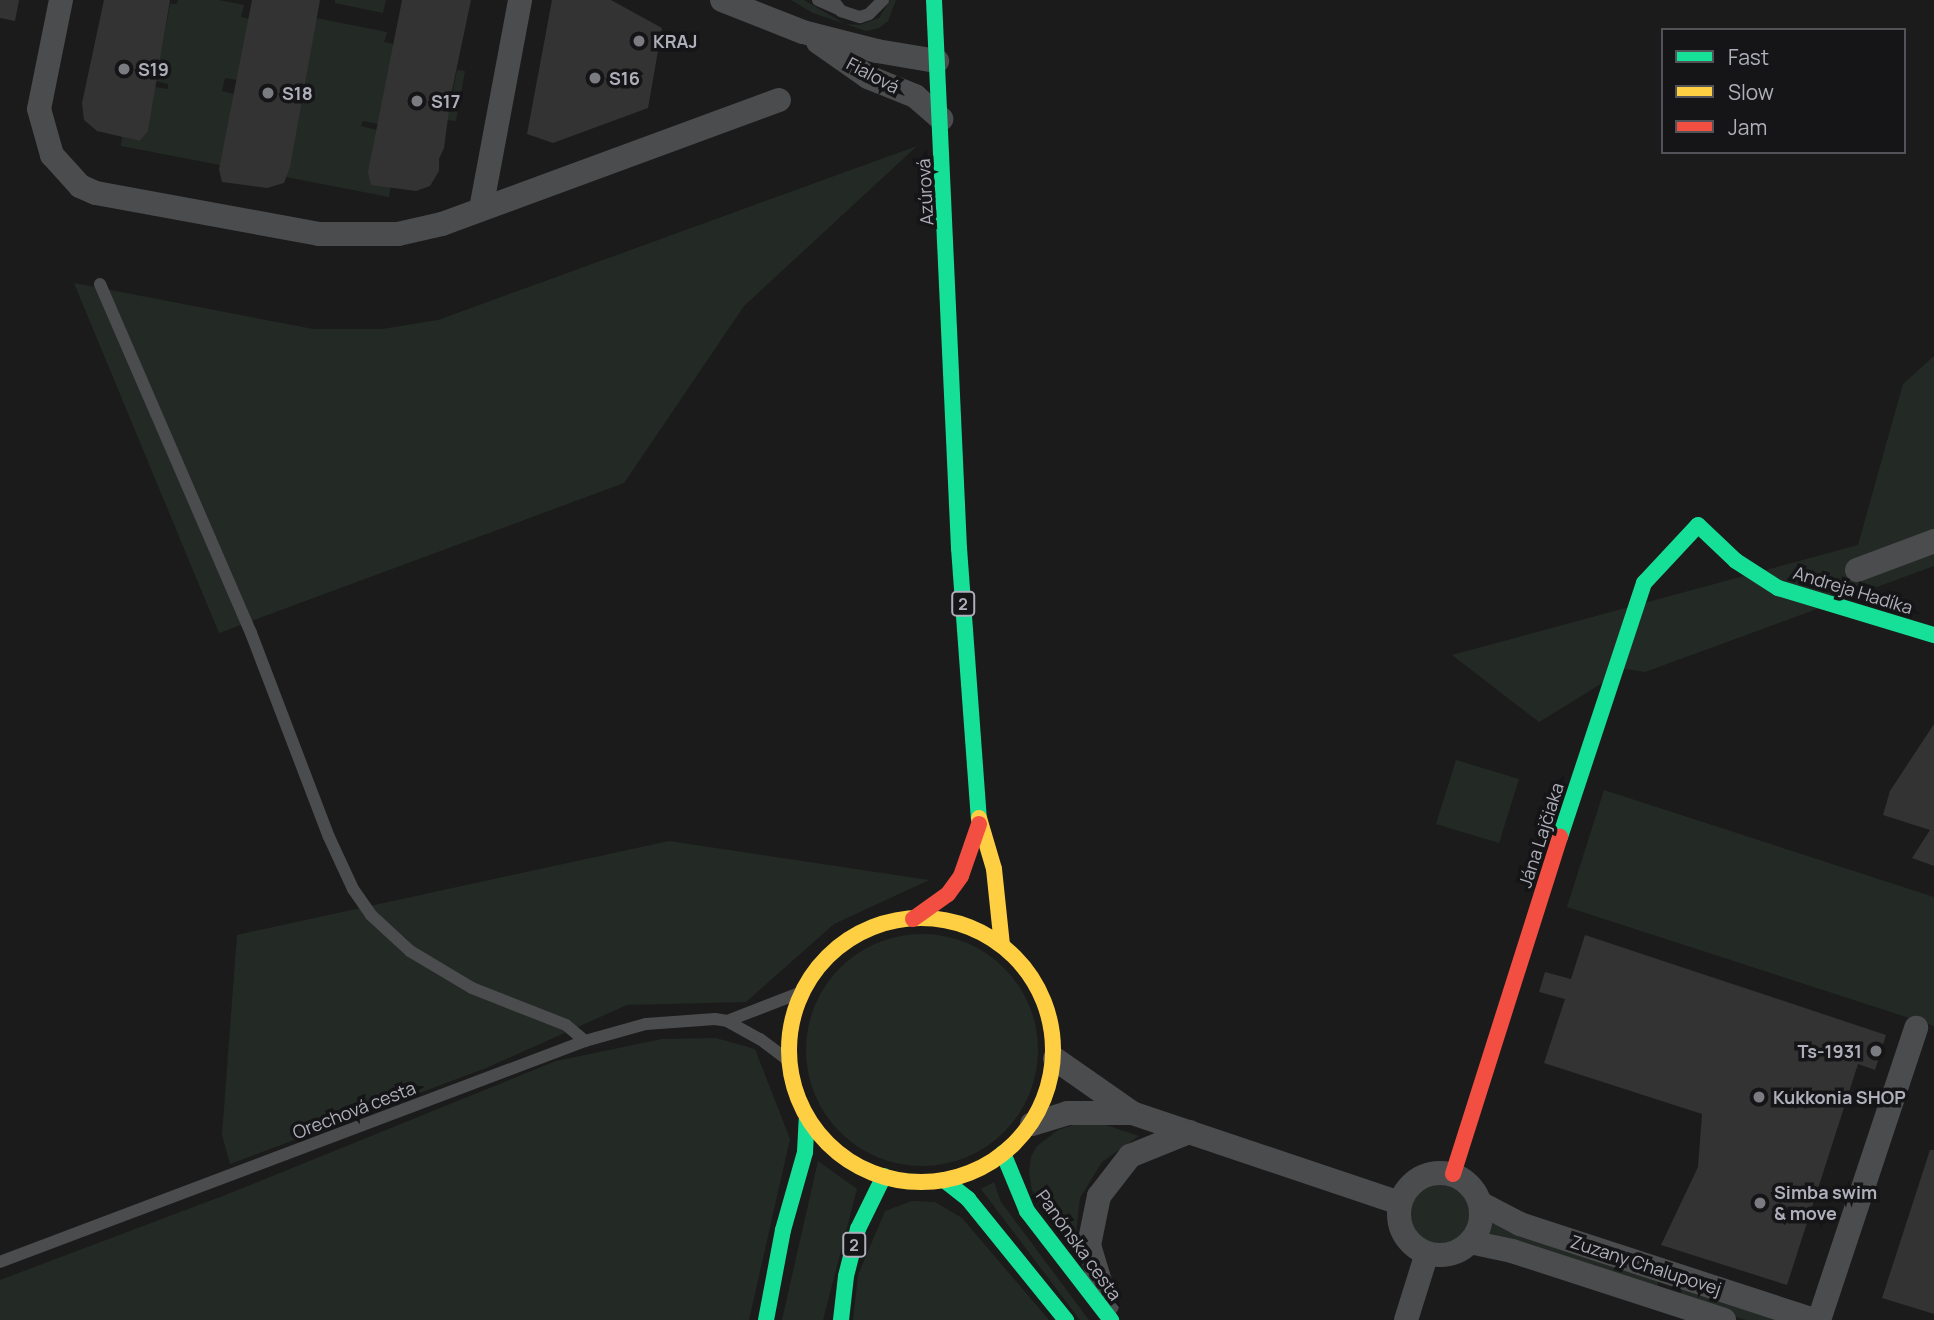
<!DOCTYPE html>
<html>
<head>
<meta charset="utf-8">
<style>
  body { margin:0 }
  #map { position:relative; width:1934px; height:1320px; overflow:hidden; background:#1b1b1b; font-family:Manrope,sans-serif }
  div>[style] { position:absolute }
  .green>* { inset:0; background:#232a25 }
  .round { border-radius:50% }
  .building>* { inset:0; background:#333 }
  .lane>* { height:12px; margin:-6px; padding:0 6px; transform-origin:6px; border-radius:6px; background:#4b4c4e }
  .street>* { height:24px; margin:-12px; padding:0 12px; transform-origin:12px; border-radius:12px; background:#4b4c4e }
  .street>.ring { margin:-12px; padding:0; box-sizing:content-box; background:none; border:24px solid #4b4c4e; border-radius:50% }
  .fast>* { height:16px; margin:-8px; padding:0 8px; transform-origin:8px; border-radius:8px; background:#16e098 }
  .slow>* { height:16px; margin:-8px; padding:0 8px; transform-origin:8px; border-radius:8px; background:#ffcf43 }
  .slow>.ring { margin:-8px; padding:0; box-sizing:content-box; background:none; border:16px solid #ffcf43; border-radius:50% }
  .jam>* { height:16px; margin:-8px; padding:0 8px; transform-origin:8px; border-radius:8px; background:#f24e42 }
  .dots>* { width:19px; height:19px; translate:-50% -50%; box-sizing:border-box; border:4px solid #151517; border-radius:50% }
  span { translate:-50% -50%; white-space:nowrap; text-align:center; line-height:1.15; -webkit-text-stroke:7px #151517; paint-order:stroke }
  .shield-label span { padding:2px 5px; background:#151517; border:2px solid; border-radius:5px; -webkit-text-stroke-width:0 }
  .shield-label { font-size:16px; color:#aeafba; font-weight:700 }
  .poi-label { font-size:18px; color:#aeafba; font-weight:700 }
  .left { translate:0 -50%; text-align:left }
  .right { translate:-100% -50%; text-align:right }
  .street-label { font-size:18px; color:#aeafba }
  .legend { position:absolute; left:1661px; top:28px; width:245px; height:126px; box-sizing:border-box; background:#151517; border:2px solid #525358; margin:0; padding:9px 12px; list-style:none; font-size:21px; color:#aeafba }
  .legend li { display:flex; align-items:center; gap:14px; height:35px }
  .legend b { width:35px; border:2px solid #525358 }
</style>
</head>
<body>
<div id="map">
  <div class="green">
    <div style="clip-path:polygon(178px 0,219px 0,244px 5px,241px 17px,249px 19px,237px 80px,225px 78px,222px 91px,234px 94px,220px 165px,121px 146px,122px 137px,140px 141px,148px 131px,155px 87px,168px 89px,168px 84px,156px 81px,170px 4px,177px 4px)"></div>
    <div style="clip-path:polygon(335px 0,386px 0,383px 13px,335px 3px)"></div>
    <div style="clip-path:polygon(791px 0,804px 0,845px 24px,859px 25px,879px 18px,890px 0,896px 0,888px 21px,879px 28px,866px 31px,813px 13px)"></div>
    <div style="clip-path:polygon(316px 18px,387px 32px,384px 42px,394px 44px,378px 124px,363px 121px,361px 126px,377px 130px,391px 186px,389px 197px,286px 177px,302px 99px,315px 100px,315px 95px,302px 92px)"></div>
    <div style="clip-path:polygon(457px 70px,465px 71px,456px 121px,447px 120px)"></div>
    <div style="clip-path:polygon(917px 146px,744px 306px,624px 483px,219px 633px,74px 283px,313px 329px,382px 329px,438px 320px)"></div>
    <div style="clip-path:polygon(1934px 356px,1934px 566px,1645px 672px,1625px 669px,1539px 722px,1452px 655px,1858px 545px,1903px 384px)"></div>
    <div style="clip-path:polygon(1456px 760px,1519px 779px,1499px 843px,1436px 824px)"></div>
    <div style="clip-path:polygon(1604px 790px,1934px 897px,1934px 1026px,1567px 907px)"></div>
    <div style="clip-path:polygon(669px 841px,929px 880px,834px 924px,746px 1002px,627px 1005px,486px 1068px,230px 1164px,222px 1135px,237px 935px)"></div>
    <div class="round" style="left:806px;top:934px;width:232px;height:232px"></div>
    <div style="clip-path:polygon(716px 1038px,755px 1049px,790px 1139px,749px 1320px,0 1320px,0 1280px,228px 1194px,556px 1061px,662px 1039px)"></div>
    <div style="clip-path:polygon(1080px 1123px,1103px 1124px,1139px 1136px,1102px 1162px,1080px 1198px,1074px 1250px,1032px 1190px,1029px 1173px,1031px 1157px,1037px 1146px,1058px 1130px)"></div>
    <div style="clip-path:polygon(818px 1161px,857px 1189px,823px 1320px,782px 1320px)"></div>
    <div style="clip-path:polygon(994px 1182px,1001px 1202px,1089px 1320px,1080px 1320px,981px 1189px)"></div>
    <div class="round" style="left:1409px;top:1184px;width:60px;height:60px"></div>
    <div style="clip-path:polygon(912px 1201px,935px 1202px,962px 1218px,1049px 1320px,853px 1320px,858px 1275px,885px 1211px)"></div>
    <div style="clip-path:polygon(1493px 1221px,1659px 1278px,1656px 1291px,1488px 1238px)"></div>
    <div style="clip-path:polygon(1683px 1286px,1784px 1320px,1746px 1320px,1679px 1298px)"></div>
  </div>
  <div class="building">
    <div style="clip-path:polygon(0 0,19px 0,15px 21px,0 18px)"></div>
    <div style="clip-path:polygon(104px 0,170px 0,148px 131px,140px 141px,97px 131px,84px 120px,82px 103px)"></div>
    <div style="clip-path:polygon(252px 0,320px 0,290px 167px,284px 183px,267px 188px,222px 182px,219px 169px)"></div>
    <div style="clip-path:polygon(402px 0,471px 0,451px 95px,444px 148px,439px 159px,439px 171px,430px 186px,416px 191px,371px 185px,368px 172px)"></div>
    <div style="clip-path:polygon(552px 0,611px 0,662px 28px,648px 108px,553px 143px,527px 134px)"></div>
    <div style="clip-path:polygon(1934px 724px,1934px 866px,1912px 858px,1930px 830px,1883px 815px,1890px 791px)"></div>
    <div style="clip-path:polygon(1585px 935px,1886px 1035px,1875px 1070px,1858px 1064px,1787px 1285px,1661px 1245px,1698px 1167px,1702px 1114px,1544px 1063px,1565px 999px,1539px 992px,1545px 972px,1571px 979px)"></div>
    <div style="clip-path:polygon(1930px 1150px,1934px 1150px,1934px 1314px,1882px 1298px)"></div>
  </div>
  <div class="lane">
    <div style="left:818px;top:0;width:24px;rotate:24deg"></div>
    <div style="left:833px;top:0;width:14px;rotate:54deg"></div>
    <div style="left:841px;top:11px;width:20px;rotate:18deg"></div>
    <div style="left:860px;top:17px;width:9px;rotate:-18deg"></div>
    <div style="left:869px;top:14px;width:20px;rotate:-45deg"></div>
    <div style="left:100px;top:284px;width:380px;rotate:66.6deg"></div>
    <div style="left:251px;top:633px;width:218px;rotate:69.1deg"></div>
    <div style="left:329px;top:837px;width:57px;rotate:65.2deg"></div>
    <div style="left:353px;top:889px;width:32px;rotate:55deg"></div>
    <div style="left:371px;top:915px;width:53px;rotate:42.7deg"></div>
    <div style="left:410px;top:951px;width:72px;rotate:30.8deg"></div>
    <div style="left:472px;top:988px;width:101px;rotate:21.5deg"></div>
    <div style="left:566px;top:1025px;width:25px;rotate:40deg"></div>
    <div style="left:727px;top:1021px;width:80px;rotate:-21.1deg"></div>
    <div style="left:0;top:1262px;width:625px;rotate:-20.7deg"></div>
    <div style="left:585px;top:1041px;width:63px;rotate:-15.6deg"></div>
    <div style="left:646px;top:1024px;width:69px;rotate:-4.1deg"></div>
    <div style="left:715px;top:1019px;width:12px;rotate:9deg"></div>
    <div style="left:727px;top:1021px;width:38px;rotate:29deg"></div>
    <div style="left:760px;top:1039px;width:36px;rotate:37deg"></div>
  </div>
  <div class="street">
    <div style="left:61px;top:0;width:111px;rotate:101.4deg"></div>
    <div style="left:39px;top:109px;width:48px;rotate:74.2deg"></div>
    <div style="left:52px;top:155px;width:42px;rotate:47.9deg"></div>
    <div style="left:80px;top:186px;width:17px;rotate:24deg"></div>
    <div style="left:96px;top:193px;width:227px;rotate:10.4deg"></div>
    <div style="left:319px;top:234px;width:79px"></div>
    <div style="left:398px;top:234px;width:45px;rotate:-12.8deg"></div>
    <div style="left:442px;top:224px;width:359px;rotate:-20.2deg"></div>
    <div style="left:722px;top:0;width:87px;rotate:21.6deg"></div>
    <div style="left:803px;top:32px;width:76px;rotate:14.4deg"></div>
    <div style="left:877px;top:51px;width:61px;rotate:9.5deg"></div>
    <div style="left:818px;top:42px;width:61px;rotate:35deg"></div>
    <div style="left:868px;top:77px;width:51px;rotate:22deg"></div>
    <div style="left:915px;top:96px;width:35px;rotate:41deg"></div>
    <div style="left:481px;top:209px;width:213px;rotate:-79.4deg"></div>
    <div style="left:1857px;top:570px;width:82px;rotate:-20.6deg"></div>
    <div style="left:1055px;top:1059px;width:94px;rotate:35deg"></div>
    <div style="left:1132px;top:1113px;width:282px;rotate:18.6deg"></div>
    <div style="left:1032px;top:1124px;width:37px;rotate:-17deg"></div>
    <div style="left:1067px;top:1113px;width:65px"></div>
    <div class="ring" style="left:1399px;top:1173px;width:58px;height:58px"></div>
    <div style="left:1480px;top:1203px;width:45px;rotate:27.7deg"></div>
    <div style="left:1520px;top:1224px;width:309px;rotate:18.1deg"></div>
    <div style="left:1470px;top:1242px;width:43px;rotate:12.1deg"></div>
    <div style="left:1512px;top:1251px;width:223px;rotate:18deg"></div>
    <div style="left:1107px;top:1305px;width:63px;rotate:-106.7deg"></div>
    <div style="left:1089px;top:1245px;width:50px;rotate:-78.5deg"></div>
    <div style="left:1099px;top:1196px;width:51px;rotate:-52.2deg"></div>
    <div style="left:1130px;top:1156px;width:64px;rotate:-22.1deg"></div>
    <div style="left:1406px;top:1320px;width:70px;rotate:-72.6deg"></div>
    <div style="left:1819px;top:1320px;width:308px;rotate:-71.6deg"></div>
  </div>
  <div class="fast">
    <div style="left:934px;top:0;width:549px;rotate:87.39deg"></div>
    <div style="left:959px;top:548px;width:271px;rotate:85.8deg"></div>
    <div style="left:1560px;top:837px;width:268px;rotate:-71.7deg"></div>
    <div style="left:1644px;top:583px;width:79px;rotate:-47deg"></div>
    <div style="left:1698px;top:525px;width:52px;rotate:43.5deg"></div>
    <div style="left:1736px;top:561px;width:50px;rotate:32.7deg"></div>
    <div style="left:1778px;top:588px;width:163px;rotate:16.8deg"></div>
    <div style="left:1003px;top:1153px;width:63px;rotate:67.5deg"></div>
    <div style="left:1027px;top:1211px;width:138px;rotate:52.4deg"></div>
    <div style="left:944px;top:1180px;width:31px;rotate:38deg"></div>
    <div style="left:968px;top:1199px;width:156px;rotate:51deg"></div>
    <div style="left:766px;top:1320px;width:92px;rotate:-79.3deg"></div>
    <div style="left:783px;top:1230px;width:81px;rotate:-74.2deg"></div>
    <div style="left:805px;top:1152px;width:33px;rotate:-87deg"></div>
    <div style="left:841px;top:1320px;width:44px;rotate:-83.5deg"></div>
    <div style="left:846px;top:1276px;width:49px;rotate:-75.7deg"></div>
    <div style="left:858px;top:1229px;width:59px;rotate:-63.9deg"></div>
  </div>
  <div class="slow">
    <div style="left:979px;top:818px;width:53px;rotate:73.6deg"></div>
    <div style="left:994px;top:869px;width:76px;rotate:84deg"></div>
    <div class="ring" style="left:789px;top:918px;width:248px;height:248px"></div>
  </div>
  <div class="jam">
    <div style="left:913px;top:919px;width:43px;rotate:-35.5deg"></div>
    <div style="left:948px;top:894px;width:22px;rotate:-54deg"></div>
    <div style="left:961px;top:876px;width:55px;rotate:-70.9deg"></div>
    <div style="left:1453px;top:1174px;width:354px;rotate:-72.4deg"></div>
  </div>
  <div class="dots">
    <div style="left:639px;top:41px;background:#7b7b82"></div>
    <div style="left:124px;top:69px;background:#7b7b82"></div>
    <div style="left:595px;top:78px;background:#7b7b82"></div>
    <div style="left:268px;top:93px;background:#7b7b82"></div>
    <div style="left:417px;top:101px;background:#7b7b82"></div>
    <div style="left:1876px;top:1051px;background:#7b7b82"></div>
    <div style="left:1759px;top:1097px;background:#7b7b82"></div>
    <div style="left:1760px;top:1203px;background:#7b7b82"></div>
  </div>
  <div class="shield-label">
    <span style="left:963px;top:604px">2</span>
    <span style="left:854px;top:1245px">2</span>
  </div>
  <div class="poi-label">
    <span class="left" style="left:653px;top:41px">KRAJ</span>
    <span class="left" style="left:138px;top:69px">S19</span>
    <span class="left" style="left:609px;top:78px">S16</span>
    <span class="left" style="left:282px;top:93px">S18</span>
    <span class="left" style="left:431px;top:101px">S17</span>
    <span class="right" style="left:1862px;top:1051px">Ts-1931</span>
    <span class="left" style="left:1773px;top:1097px">Kukkonia SHOP</span>
    <span class="left" style="left:1774px;top:1203px">Simba swim<br>&amp; move</span>
  </div>
  <div class="street-label">
    <span style="left:873px;top:75px;rotate:28deg">Fialová</span>
    <span style="left:925px;top:192px;rotate:-93deg">Azúrová</span>
    <span style="left:1853px;top:590px;rotate:17deg">Andreja Hadíka</span>
    <span style="left:1541px;top:835px;rotate:-72deg">Jána Lajčiaka</span>
    <span style="left:354px;top:1110px;rotate:-21deg">Orechová cesta</span>
    <span style="left:1079px;top:1245px;rotate:54deg">Panónska cesta</span>
    <span style="left:1646px;top:1265px;rotate:18deg">Zuzany Chalupovej</span>
  </div>
  <ul class="legend">
  <li><b style="height:9px;background:#16e098"></b>Fast</li>
  <li><b style="height:9px;background:#ffcf43"></b>Slow</li>
  <li><b style="height:9px;background:#f24e42"></b>Jam</li>
  </ul>
</div>
</body>
</html>
